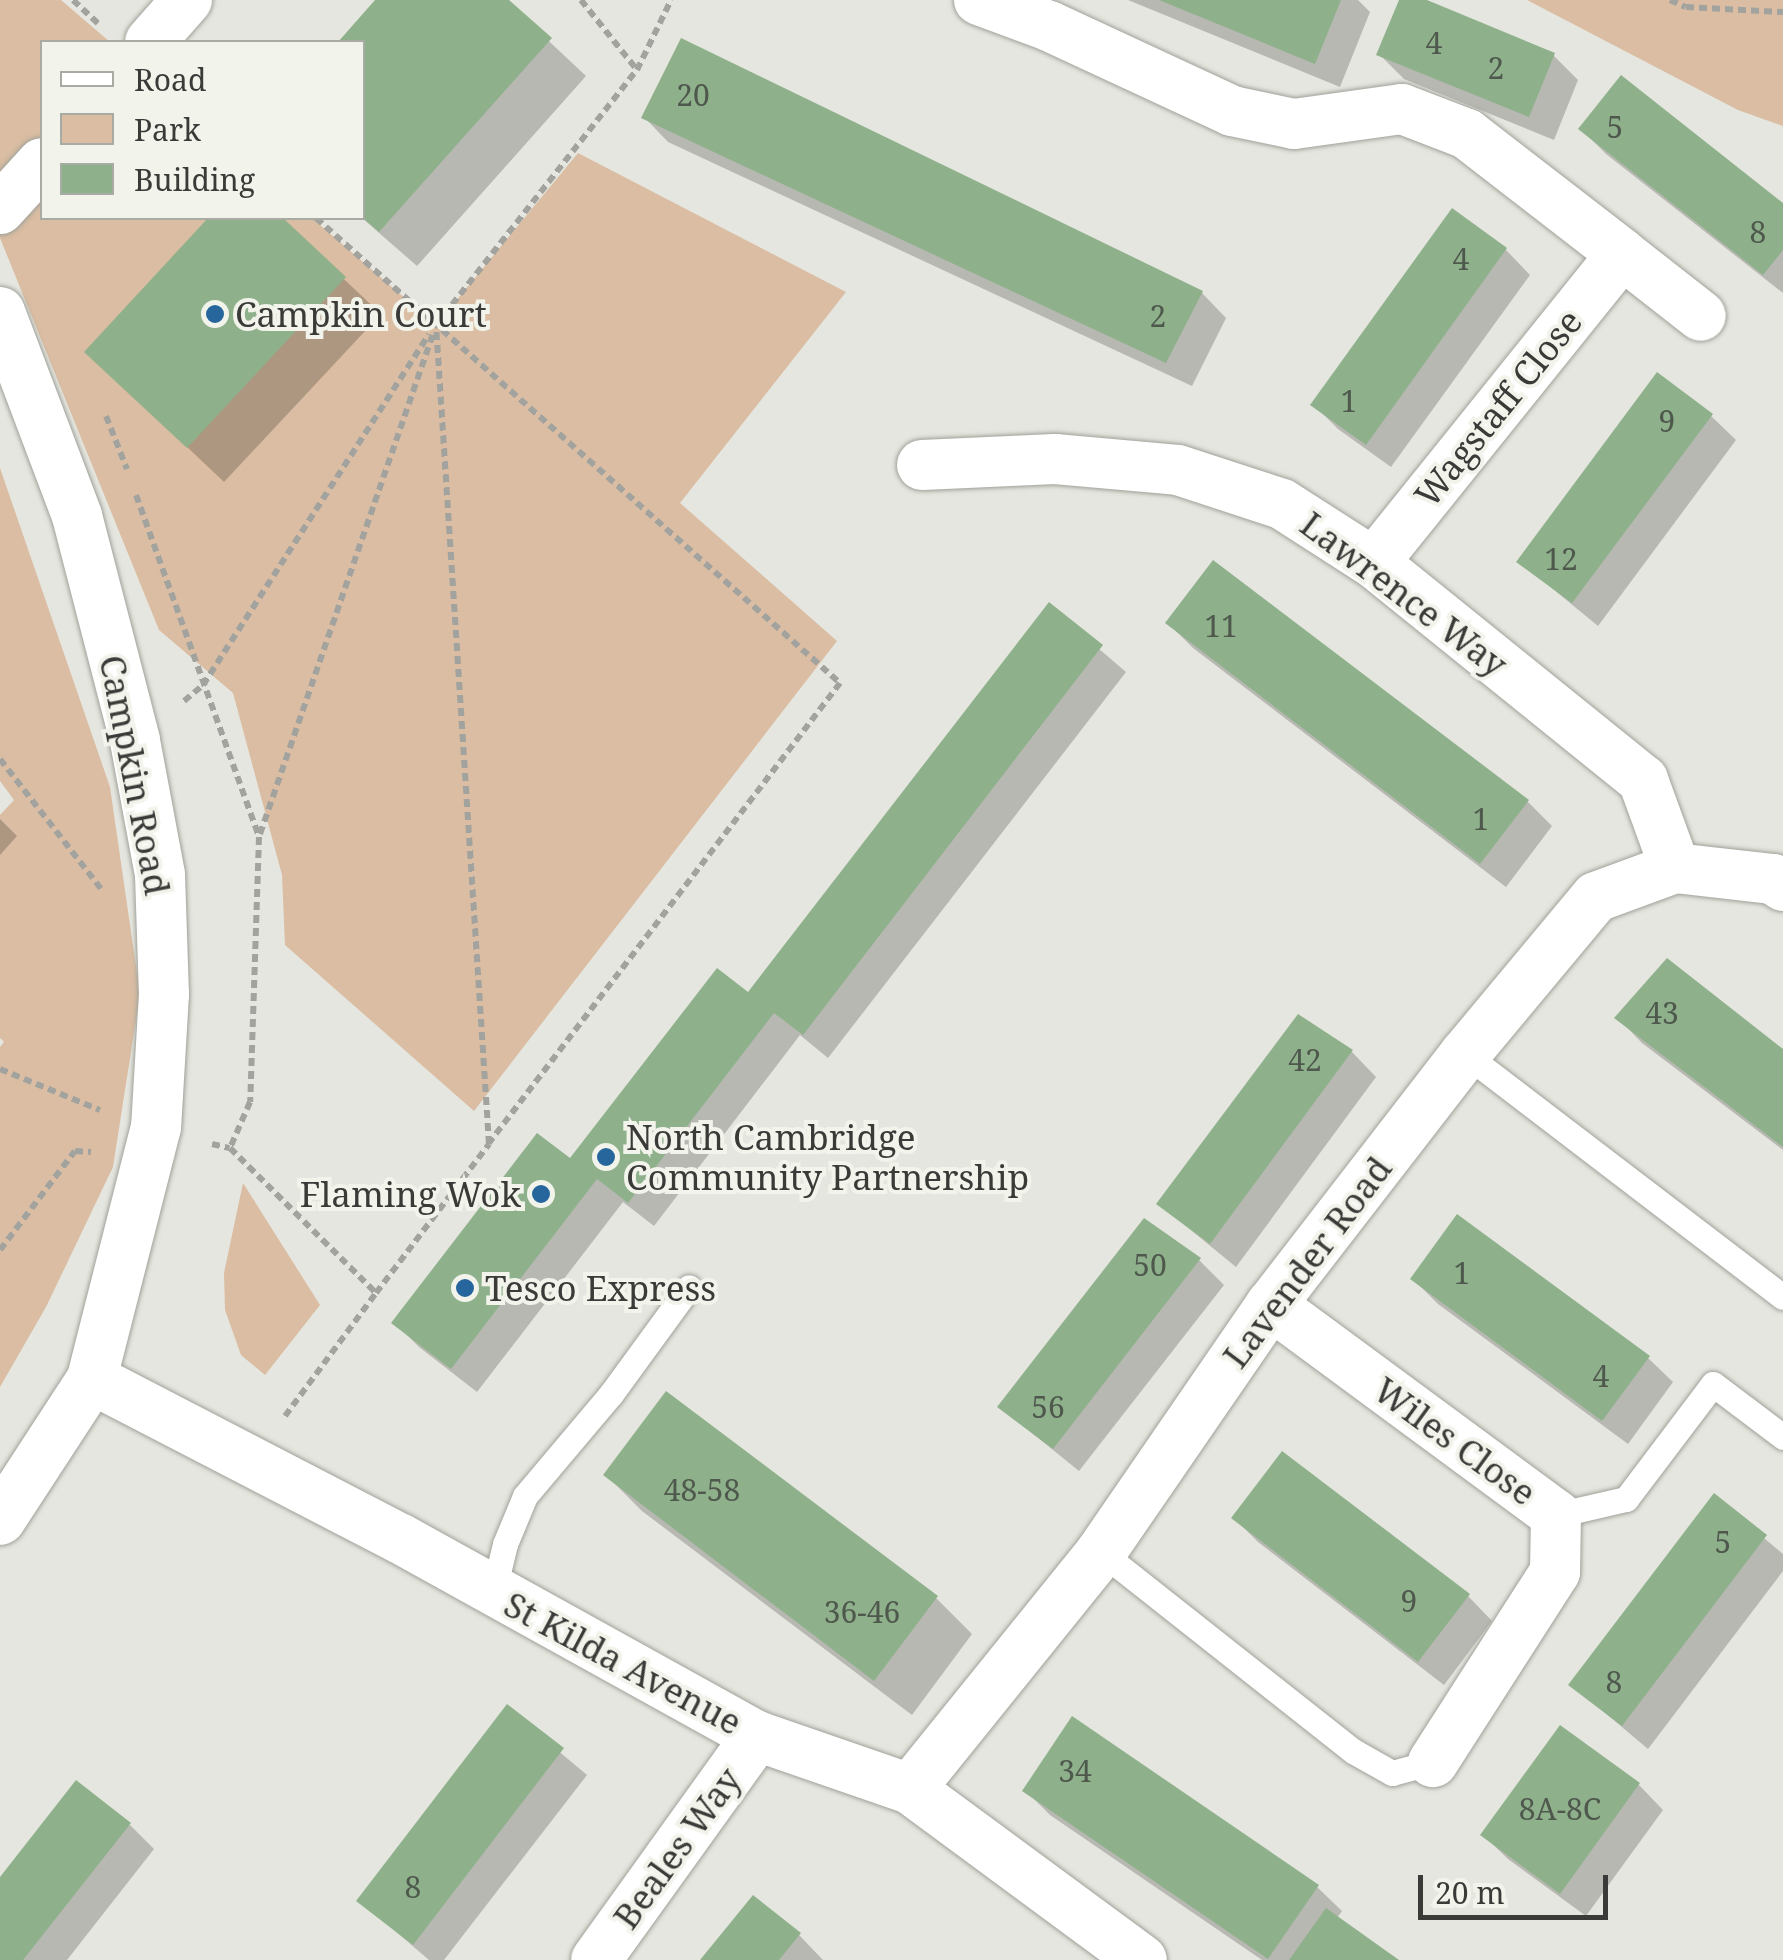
<!DOCTYPE html>
<html>
<head>
<meta charset="utf-8">
<style>
  body { margin:0 }
  #map { position:relative; width:1783px; height:1960px; overflow:hidden; background:#e5e6df; font-family:"Noto Serif",serif }
  div>[style] { position:absolute }
  .green>* { inset:0; background:#dabda2 }
  .shadow>* { inset:0; background:#0003 }
  .building>* { inset:0; background:#8eb18b }
  .path>* { height:6px; margin-top:-3px; transform-origin:0; background:repeating-linear-gradient(90deg,#a2a39e 0 8px,transparent 0 13px) }
  .roads { filter:drop-shadow(0 0 2px #a0a29a) drop-shadow(0 0 2px #a0a29a) }
  .lane>* { height:25px; margin:-12.5px; padding:0 12.5px; transform-origin:12.5px; border-radius:12.5px; background:#fff }
  .street>* { height:50px; margin:-25px; padding:0 25px; transform-origin:25px; border-radius:25px; background:#fff }
  .dots>* { width:28px; height:28px; translate:-50% -50%; box-sizing:border-box; border:5px solid #f2f4ec; border-radius:50% }
  span { translate:-50% -50%; white-space:nowrap; text-align:center; line-height:1.15; -webkit-text-stroke:8px #f2f4ec; paint-order:stroke }
  .number-label { font-size:30px; color:#4f584d }
  .number-label span { -webkit-text-stroke-width:0 }
  .poi-label { font-size:35px; color:#3a3b38 }
  .left { translate:0 -50%; text-align:left }
  .right { translate:-100% -50%; text-align:right }
  .street-label { font-size:35px; color:#3a3b38 }
  .legend { position:absolute; left:40px; top:40px; width:325px; height:180px; box-sizing:border-box; background:#f2f4ec; border:2px solid #a8aaa4; margin:0; padding:12px 18px; list-style:none; font-size:30px; color:#3a3b38 }
  .legend li { display:flex; align-items:center; gap:20px; height:50px }
  .legend b { width:50px; border:2px solid #a8aaa4 }
  .scale { position:absolute; left:1418px; top:1875px; width:190px; height:45px; box-sizing:border-box; border:5px solid #3a3b38; border-top:0; padding-left:12px; font-size:30px; line-height:35px; white-space:nowrap; color:#3a3b38; -webkit-text-stroke:8px #f2f4ec; paint-order:stroke }
</style>
</head>
<body>
<div id="map">
  <div class="green">
    <div style="clip-path:polygon(0 0,61px 0,110px 42px,42px 42px,42px 218px,312px 218px,436px 325px,578px 153px,846px 292px,680px 503px,837px 641px,474px 1111px,285px 945px,282px 875px,233px 693px,159px 630px,0 238px)"></div>
    <div style="clip-path:polygon(1527px 0,1783px 0,1783px 126px,1738px 110px)"></div>
    <div style="clip-path:polygon(0 468px,110px 787px,140px 994px,113px 1167px,46px 1307px,0 1387px,0 1047px,4px 1042px,0 1038px,0 815px,14px 800px,0 781px)"></div>
    <div style="clip-path:polygon(243px 1183px,320px 1305px,265px 1375px,241px 1355px,225px 1310px,224px 1273px)"></div>
  </div>
  <div class="shadow">
    <div style="clip-path:polygon(379px 0,505px 0,586px 76px,417px 266px,362px 218px,362px 42px,341px 42px)"></div>
    <div style="clip-path:polygon(1128px 0,1358px 0,1370px 12px,1340px 87px)"></div>
    <div style="clip-path:polygon(1401px 0,1420px 0,1553px 55px,1578px 80px,1554px 140px,1404px 79px,1379px 54px)"></div>
    <div style="clip-path:polygon(644px 117px,1202px 293px,1226px 318px,1192px 386px,668px 142px)"></div>
    <div style="clip-path:polygon(1581px 129px,1783px 206px,1783px 293px,1606px 154px)"></div>
    <div style="clip-path:polygon(1452px 212px,1506px 250px,1530px 275px,1391px 467px,1338px 429px,1314px 405px)"></div>
    <div style="clip-path:polygon(211px 218px,279px 218px,381px 314px,224px 482px,87px 352px)"></div>
    <div style="clip-path:polygon(1711px 416px,1736px 440px,1598px 626px,1520px 562px)"></div>
    <div style="clip-path:polygon(1049px 606px,1126px 672px,828px 1058px,800px 1035px,654px 1226px,623px 1202px,477px 1392px,419px 1347px,395px 1323px,748px 996px)"></div>
    <div style="clip-path:polygon(1168px 623px,1528px 802px,1552px 826px,1506px 887px,1193px 648px)"></div>
    <div style="clip-path:polygon(0 819px,17px 836px,0 855px)"></div>
    <div style="clip-path:polygon(1299px 1017px,1352px 1052px,1376px 1077px,1236px 1267px,1159px 1204px)"></div>
    <div style="clip-path:polygon(1618px 1018px,1783px 1052px,1783px 1150px,1642px 1043px)"></div>
    <div style="clip-path:polygon(1199px 1260px,1224px 1285px,1079px 1471px,1000px 1407px)"></div>
    <div style="clip-path:polygon(1413px 1279px,1648px 1358px,1673px 1382px,1628px 1444px,1438px 1304px)"></div>
    <div style="clip-path:polygon(606px 1475px,936px 1598px,972px 1634px,912px 1715px,642px 1511px)"></div>
    <div style="clip-path:polygon(1714px 1496px,1783px 1554px,1783px 1571px,1648px 1749px,1572px 1685px)"></div>
    <div style="clip-path:polygon(1234px 1518px,1468px 1596px,1492px 1621px,1444px 1685px,1258px 1542px)"></div>
    <div style="clip-path:polygon(507px 1708px,587px 1775px,444px 1960px,429px 1960px,359px 1900px)"></div>
    <div style="clip-path:polygon(1561px 1728px,1639px 1785px,1663px 1810px,1586px 1916px,1508px 1859px,1483px 1835px)"></div>
    <div style="clip-path:polygon(1025px 1790px,1317px 1887px,1342px 1911px,1337px 1918px,1395px 1960px,1262px 1960px,1050px 1815px)"></div>
    <div style="clip-path:polygon(130px 1825px,154px 1849px,67px 1960px,0 1960px,0 1881px)"></div>
    <div style="clip-path:polygon(799px 1935px,823px 1960px,703px 1960px)"></div>
  </div>
  <div class="building">
    <div style="clip-path:polygon(375px 0,509px 0,552px 38px,379px 232px,362px 217px,362px 42px,338px 42px)"></div>
    <div style="clip-path:polygon(1159px 0,1341px 0,1315px 64px)"></div>
    <div style="clip-path:polygon(1399px 0,1427px 0,1555px 53px,1529px 117px,1376px 55px)"></div>
    <div style="clip-path:polygon(681px 38px,1203px 291px,1166px 363px,641px 118px)"></div>
    <div style="clip-path:polygon(1621px 75px,1783px 203px,1783px 250px,1763px 275px,1578px 129px)"></div>
    <div style="clip-path:polygon(1452px 208px,1507px 248px,1366px 445px,1310px 405px)"></div>
    <div style="clip-path:polygon(208px 218px,283px 218px,346px 277px,187px 448px,84px 352px)"></div>
    <div style="clip-path:polygon(1657px 372px,1713px 414px,1572px 603px,1516px 562px)"></div>
    <div style="clip-path:polygon(1213px 560px,1529px 800px,1480px 864px,1165px 623px)"></div>
    <div style="clip-path:polygon(1049px 602px,1103px 645px,803px 1035px,774px 1013px,628px 1203px,597px 1179px,451px 1369px,391px 1323px,537px 1133px,570px 1158px,717px 968px,748px 992px)"></div>
    <div style="clip-path:polygon(1667px 958px,1783px 1049px,1783px 1147px,1614px 1018px)"></div>
    <div style="clip-path:polygon(1298px 1014px,1353px 1050px,1210px 1244px,1156px 1204px)"></div>
    <div style="clip-path:polygon(1457px 1214px,1650px 1356px,1602px 1421px,1410px 1279px)"></div>
    <div style="clip-path:polygon(1144px 1218px,1201px 1258px,1053px 1449px,997px 1407px)"></div>
    <div style="clip-path:polygon(666px 1391px,938px 1596px,874px 1681px,603px 1475px)"></div>
    <div style="clip-path:polygon(1282px 1451px,1470px 1594px,1418px 1662px,1231px 1518px)"></div>
    <div style="clip-path:polygon(1714px 1493px,1767px 1535px,1622px 1726px,1568px 1685px)"></div>
    <div style="clip-path:polygon(507px 1704px,564px 1748px,413px 1945px,356px 1901px)"></div>
    <div style="clip-path:polygon(1072px 1716px,1319px 1885px,1268px 1959px,1022px 1791px)"></div>
    <div style="clip-path:polygon(1560px 1725px,1640px 1783px,1560px 1894px,1480px 1835px)"></div>
    <div style="clip-path:polygon(76px 1780px,131px 1823px,23px 1960px,0 1960px,0 1877px)"></div>
    <div style="clip-path:polygon(753px 1895px,801px 1933px,779px 1960px,700px 1960px)"></div>
    <div style="clip-path:polygon(1326px 1908px,1399px 1960px,1289px 1960px)"></div>
  </div>
  <div class="path">
    <div style="left:73px;top:0;width:34px;rotate:43deg"></div>
    <div style="left:581px;top:0;width:90px;rotate:51.3deg"></div>
    <div style="left:1670px;top:0;width:17px;rotate:24deg"></div>
    <div style="left:1686px;top:7px;width:97px;rotate:3deg"></div>
    <div style="left:316px;top:218px;width:701px;rotate:41.59deg"></div>
    <div style="left:840px;top:683px;width:579px;rotate:127.35deg"></div>
    <div style="left:106px;top:416px;width:57px;rotate:68.4deg"></div>
    <div style="left:136px;top:495px;width:363px;rotate:70.2deg"></div>
    <div style="left:259px;top:837px;width:265px;rotate:91.9deg"></div>
    <div style="left:250px;top:1102px;width:50px;rotate:113.5deg"></div>
    <div style="left:184px;top:701px;width:25px;rotate:-40deg"></div>
    <div style="left:203px;top:685px;width:417px;rotate:-57.2deg"></div>
    <div style="left:0;top:759px;width:166px;rotate:52.1deg"></div>
    <div style="left:260px;top:834px;width:532px;rotate:-70.92deg"></div>
    <div style="left:0;top:1069px;width:108px;rotate:22.3deg"></div>
    <div style="left:212px;top:1144px;width:18px;rotate:13deg"></div>
    <div style="left:230px;top:1148px;width:206px;rotate:44.8deg"></div>
    <div style="left:376px;top:1293px;width:187px;rotate:-52.8deg"></div>
    <div style="left:489px;top:1144px;width:821px;rotate:-93.7deg"></div>
    <div style="left:436px;top:325px;width:325px;rotate:-51.8deg"></div>
    <div style="left:637px;top:70px;width:78px;rotate:-64.1deg"></div>
    <div style="left:0;top:1250px;width:124px;rotate:-52.9deg"></div>
    <div style="left:75px;top:1151px;width:16px;rotate:4deg"></div>
    <div style="left:285px;top:1416px;width:153px;rotate:-53.5deg"></div>
  </div>
  <div class="roads">
    <div class="lane">
      <div style="left:1465px;top:1054px;width:400px;rotate:37.4deg"></div>
      <div style="left:1556px;top:1515px;width:72px;rotate:-12.9deg"></div>
      <div style="left:1626px;top:1499px;width:144px;rotate:-52.9deg"></div>
      <div style="left:1713px;top:1384px;width:88px;rotate:37.1deg"></div>
      <div style="left:1101px;top:1552px;width:321px;rotate:38.3deg"></div>
      <div style="left:1353px;top:1751px;width:45px;rotate:29.4deg"></div>
      <div style="left:1392px;top:1773px;width:42px;rotate:-15deg"></div>
      <div style="left:493px;top:1593px;width:50px;rotate:-76.2deg"></div>
      <div style="left:505px;top:1544px;width:52px;rotate:-67.4deg"></div>
      <div style="left:525px;top:1496px;width:133px;rotate:-49.9deg"></div>
      <div style="left:611px;top:1394px;width:132px;rotate:-53.9deg"></div>
    </div>
    <div class="street">
      <div style="left:979px;top:0;width:75px;rotate:20.4deg"></div>
      <div style="left:1049px;top:26px;width:202px;rotate:24.9deg"></div>
      <div style="left:1232px;top:111px;width:63px;rotate:11.8deg"></div>
      <div style="left:1294px;top:124px;width:109px;rotate:-7.9deg"></div>
      <div style="left:1402px;top:109px;width:70px;rotate:21deg"></div>
      <div style="left:1467px;top:134px;width:196px;rotate:37.7deg"></div>
      <div style="left:1622px;top:254px;width:396px;rotate:128.8deg"></div>
      <div style="left:150px;top:42px;width:56px;rotate:-48.6deg"></div>
      <div style="left:0;top:209px;width:62px;rotate:-47.6deg"></div>
      <div style="left:1622px;top:254px;width:100px;rotate:38.1deg"></div>
      <div style="left:0;top:312px;width:218px;rotate:69.3deg"></div>
      <div style="left:77px;top:516px;width:232px;rotate:75.5deg"></div>
      <div style="left:135px;top:741px;width:136px;rotate:79.4deg"></div>
      <div style="left:160px;top:875px;width:119px;rotate:88.1deg"></div>
      <div style="left:164px;top:994px;width:133px;rotate:93.4deg"></div>
      <div style="left:156px;top:1127px;width:260px;rotate:104.3deg"></div>
      <div style="left:92px;top:1379px;width:168px;rotate:123.1deg"></div>
      <div style="left:922px;top:465px;width:133px;rotate:-2.6deg"></div>
      <div style="left:1055px;top:459px;width:123px;rotate:5.1deg"></div>
      <div style="left:1178px;top:470px;width:109px;rotate:18.1deg"></div>
      <div style="left:1282px;top:504px;width:109px;rotate:32.7deg"></div>
      <div style="left:1374px;top:563px;width:346px;rotate:38.9deg"></div>
      <div style="left:1643px;top:780px;width:94px;rotate:70deg"></div>
      <div style="left:1271px;top:1305px;width:354px;rotate:36.4deg"></div>
      <div style="left:1556px;top:1515px;width:57px;rotate:91deg"></div>
      <div style="left:1555px;top:1572px;width:226px;rotate:122.7deg"></div>
      <div style="left:92px;top:1379px;width:348px;rotate:27.4deg"></div>
      <div style="left:401px;top:1539px;width:407px;rotate:29deg"></div>
      <div style="left:757px;top:1736px;width:162px;rotate:19.1deg"></div>
      <div style="left:910px;top:1789px;width:288px;rotate:36.4deg"></div>
      <div style="left:910px;top:1789px;width:304px;rotate:-51.1deg"></div>
      <div style="left:1101px;top:1552px;width:300px;rotate:-55.5deg"></div>
      <div style="left:1271px;top:1305px;width:317px;rotate:-52.3deg"></div>
      <div style="left:1465px;top:1054px;width:204px;rotate:-50.2deg"></div>
      <div style="left:1596px;top:897px;width:84px;rotate:-20.2deg"></div>
      <div style="left:1675px;top:868px;width:99px;rotate:6.4deg"></div>
      <div style="left:1773px;top:879px;width:12px;rotate:35deg"></div>
      <div style="left:596px;top:1960px;width:276px;rotate:-54.3deg"></div>
    </div>
  </div>
  <div class="dots">
    <div style="left:215px;top:314px;background:#26669c"></div>
    <div style="left:606px;top:1157px;background:#26669c"></div>
    <div style="left:541px;top:1194px;background:#26669c"></div>
    <div style="left:465px;top:1288px;background:#26669c"></div>
  </div>
  <div class="number-label">
    <span style="left:1434px;top:43px">4</span>
    <span style="left:1496px;top:68px">2</span>
    <span style="left:693px;top:95px">20</span>
    <span style="left:1615px;top:127px">5</span>
    <span style="left:1758px;top:232px">8</span>
    <span style="left:1461px;top:259px">4</span>
    <span style="left:1158px;top:316px">2</span>
    <span style="left:1349px;top:401px">1</span>
    <span style="left:1667px;top:421px">9</span>
    <span style="left:1561px;top:559px">12</span>
    <span style="left:1221px;top:626px">11</span>
    <span style="left:1481px;top:819px">1</span>
    <span style="left:1662px;top:1013px">43</span>
    <span style="left:1305px;top:1060px">42</span>
    <span style="left:1150px;top:1265px">50</span>
    <span style="left:1462px;top:1273px">1</span>
    <span style="left:1601px;top:1376px">4</span>
    <span style="left:1048px;top:1407px">56</span>
    <span style="left:702px;top:1490px">48-58</span>
    <span style="left:1723px;top:1542px">5</span>
    <span style="left:1409px;top:1601px">9</span>
    <span style="left:862px;top:1612px">36-46</span>
    <span style="left:1614px;top:1682px">8</span>
    <span style="left:1075px;top:1771px">34</span>
    <span style="left:1560px;top:1809px">8A-8C</span>
    <span style="left:413px;top:1887px">8</span>
  </div>
  <div class="poi-label">
    <span class="left" style="left:235px;top:314px">Campkin Court</span>
    <span class="left" style="left:626px;top:1157px">North Cambridge<br>Community Partnership</span>
    <span class="right" style="left:521px;top:1194px">Flaming Wok</span>
    <span class="left" style="left:485px;top:1288px">Tesco Express</span>
  </div>
  <div class="street-label">
    <span style="left:1498px;top:408px;rotate:-51deg">Wagstaff Close</span>
    <span style="left:1404px;top:594px;rotate:37deg">Lawrence Way</span>
    <span style="left:135px;top:775px;rotate:79deg">Campkin Road</span>
    <span style="left:1307px;top:1262px;rotate:-53deg">Lavender Road</span>
    <span style="left:1455px;top:1441px;rotate:36deg">Wiles Close</span>
    <span style="left:623px;top:1663px;rotate:28deg">St Kilda Avenue</span>
    <span style="left:677px;top:1848px;rotate:-54deg">Beales Way</span>
  </div>
  <ul class="legend">
  <li><b style="height:12px;background:#fff"></b>Road</li>
  <li><b style="height:28px;background:#dabda2"></b>Park</li>
  <li><b style="height:28px;background:#8eb18b"></b>Building</li>
  </ul>
  <div class="scale">20 m</div>
</div>
</body>
</html>
